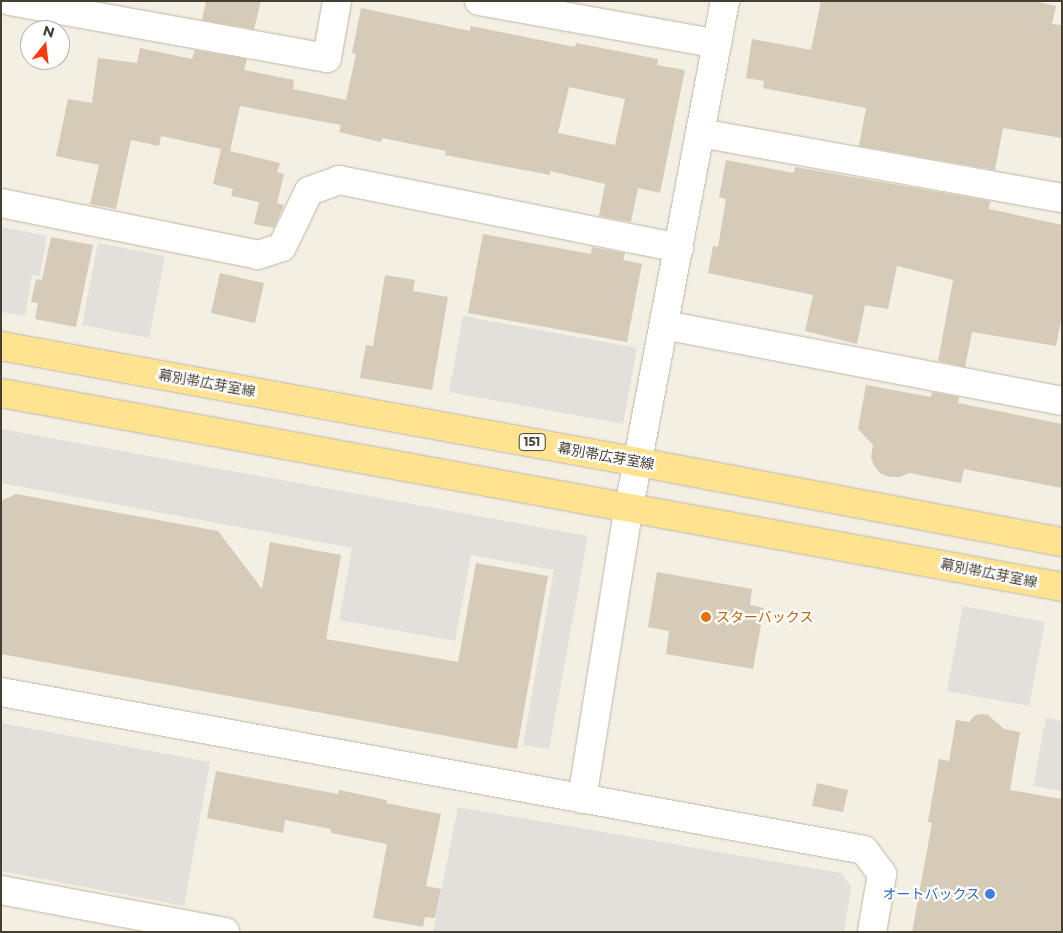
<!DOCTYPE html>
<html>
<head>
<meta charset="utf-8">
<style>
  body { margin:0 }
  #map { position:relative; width:1063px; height:933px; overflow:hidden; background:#f3efe3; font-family:Montserrat,"Noto Sans JP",sans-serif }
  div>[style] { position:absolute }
  .parking>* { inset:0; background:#e3e0dc }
  .building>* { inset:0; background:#d5cbb8 }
  .roads { filter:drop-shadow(0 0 1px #bfb7a5) drop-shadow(0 0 1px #bfb7a5) }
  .minor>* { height:28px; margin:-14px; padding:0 14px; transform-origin:14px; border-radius:14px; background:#fff }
  .major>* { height:28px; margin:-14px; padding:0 14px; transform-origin:14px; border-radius:14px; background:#ffe390 }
  .dots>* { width:14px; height:14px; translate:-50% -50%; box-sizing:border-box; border:2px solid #fff; border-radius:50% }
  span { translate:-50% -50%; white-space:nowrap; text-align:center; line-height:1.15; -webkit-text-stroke:4.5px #fff; paint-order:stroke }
  .shield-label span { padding:1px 4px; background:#fff; border:1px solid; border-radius:4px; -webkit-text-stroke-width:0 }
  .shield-label { font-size:12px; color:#453f33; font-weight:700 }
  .street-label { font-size:14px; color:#453f33 }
  .food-label { font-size:14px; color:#c56008 }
  .left { translate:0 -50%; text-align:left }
  .shop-label { font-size:14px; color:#366cbe }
  .right { translate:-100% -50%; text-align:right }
  .frame { position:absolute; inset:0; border:2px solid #453f33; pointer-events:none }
  .north { position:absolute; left:20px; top:20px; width:50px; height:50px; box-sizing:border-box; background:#fff; border:1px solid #b5b2ad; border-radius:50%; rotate:16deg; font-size:14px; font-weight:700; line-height:20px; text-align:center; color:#453f33 }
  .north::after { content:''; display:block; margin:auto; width:18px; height:22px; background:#ff3b0e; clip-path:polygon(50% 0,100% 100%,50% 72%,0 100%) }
</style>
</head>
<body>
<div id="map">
  <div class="parking">
    <div style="clip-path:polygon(1px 227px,47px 236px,40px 276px,32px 275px,25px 316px,1px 312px)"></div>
    <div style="clip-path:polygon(98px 243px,165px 256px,149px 338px,82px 325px)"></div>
    <div style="clip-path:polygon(463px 316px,637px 348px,623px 424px,449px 392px)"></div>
    <div style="clip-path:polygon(1px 429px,588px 536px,549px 749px,523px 745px,554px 570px,471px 555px,455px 641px,339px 620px,352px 548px,1px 483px)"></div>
    <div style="clip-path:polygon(963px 606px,1045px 622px,1029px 706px,947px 691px)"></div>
    <div style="clip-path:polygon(1046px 718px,1062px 721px,1062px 791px,1033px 786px)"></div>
    <div style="clip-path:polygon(1px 723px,210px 762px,184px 906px,1px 871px)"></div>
    <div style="clip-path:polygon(458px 807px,841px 873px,851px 887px,844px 932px,433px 932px)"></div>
  </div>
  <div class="building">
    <div style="clip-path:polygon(206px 1px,261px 1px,254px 29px,202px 20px)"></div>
    <div style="clip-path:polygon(821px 1px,1034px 1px,1056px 6px,1052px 24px,1062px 25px,1062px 138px,1003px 128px,995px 170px,859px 146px,866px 108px,763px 88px,764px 81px,746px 78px,752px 39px,811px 50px)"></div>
    <div style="clip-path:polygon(evenodd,361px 8px,470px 31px,471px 26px,575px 47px,576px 43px,658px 59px,657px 65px,685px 70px,660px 193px,638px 188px,631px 222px,599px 216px,605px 184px,550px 171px,550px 175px,445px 155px,446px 151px,382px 138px,381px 142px,339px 132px,341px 125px,240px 106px,230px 151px,280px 163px,277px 172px,284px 174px,277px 203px,284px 205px,274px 228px,254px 224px,259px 202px,231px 196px,233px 189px,213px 184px,221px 149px,161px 136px,159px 146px,131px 140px,116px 209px,90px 204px,99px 165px,56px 156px,68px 99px,92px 103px,98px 58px,137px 63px,140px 48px,192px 59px,195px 50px,247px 59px,244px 70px,294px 80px,293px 89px,346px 100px,356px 54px,352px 53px,361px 8px,569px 87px,625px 99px,615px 145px,558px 133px,569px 87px)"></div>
    <div style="clip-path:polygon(726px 160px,794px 173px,795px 167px,990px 201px,989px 209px,1062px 225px,1062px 315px,1056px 346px,972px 332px,965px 367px,938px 361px,953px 280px,897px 266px,888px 309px,865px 305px,857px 344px,805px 331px,813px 295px,708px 273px,713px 246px,718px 247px,726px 199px,719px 197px)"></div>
    <div style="clip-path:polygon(483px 234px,591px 254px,592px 247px,625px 253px,623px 260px,642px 264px,627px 342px,468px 313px)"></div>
    <div style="clip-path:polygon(51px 237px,93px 245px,76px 327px,35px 319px,38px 303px,31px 302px,36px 279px,42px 280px)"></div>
    <div style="clip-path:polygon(220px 273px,264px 283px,255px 323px,211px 313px)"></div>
    <div style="clip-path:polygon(385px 275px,415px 280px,413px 291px,448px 297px,432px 390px,360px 378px,366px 345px,373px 346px)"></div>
    <div style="clip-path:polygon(866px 385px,931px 397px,932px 392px,959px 397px,958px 403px,1062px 424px,1062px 488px,964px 469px,961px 483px,909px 473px,900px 477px,890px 477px,881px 474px,874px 466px,871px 457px,873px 445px,858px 429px)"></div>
    <div style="clip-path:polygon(16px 494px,218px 531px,262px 589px,270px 542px,341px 555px,326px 639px,458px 662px,476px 563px,548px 576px,517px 749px,1px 654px,1px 501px)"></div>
    <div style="clip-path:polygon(657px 572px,752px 589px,750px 605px,764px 608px,753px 669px,666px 654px,669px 631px,648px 627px)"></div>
    <div style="clip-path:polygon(981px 714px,988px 715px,1004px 729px,1020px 732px,1010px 790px,1062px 799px,1062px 932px,912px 932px,932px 823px,928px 822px,939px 759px,949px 761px,956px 720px,969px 722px,974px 716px)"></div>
    <div style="clip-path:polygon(216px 771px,338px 794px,339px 790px,387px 800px,386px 803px,441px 814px,426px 886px,441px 889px,435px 918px,425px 917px,423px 927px,373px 918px,387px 844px,331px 833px,331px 829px,285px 820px,283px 833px,207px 818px)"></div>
    <div style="clip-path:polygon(817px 783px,848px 790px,843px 812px,812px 806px)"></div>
  </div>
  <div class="roads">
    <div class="minor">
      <div style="left:10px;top:1px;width:322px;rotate:10.2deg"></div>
      <div style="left:327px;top:58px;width:58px;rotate:-80deg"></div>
      <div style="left:479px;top:1px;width:242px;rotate:10.2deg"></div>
      <div style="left:700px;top:133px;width:368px;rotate:10.2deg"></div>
      <div style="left:1px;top:203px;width:262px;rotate:11.4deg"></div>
      <div style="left:258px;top:255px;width:25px;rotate:-18deg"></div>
      <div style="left:282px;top:247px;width:62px;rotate:-64.3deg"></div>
      <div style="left:309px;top:191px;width:32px;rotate:-20deg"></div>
      <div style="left:339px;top:180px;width:347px;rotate:11.3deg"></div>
      <div style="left:664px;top:325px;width:405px;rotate:10.8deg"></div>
      <div style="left:1px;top:692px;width:877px;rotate:10.37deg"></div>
      <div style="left:864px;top:850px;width:30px;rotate:53deg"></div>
      <div style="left:882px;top:874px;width:59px;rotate:99.8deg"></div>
      <div style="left:582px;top:799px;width:296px;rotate:-80.9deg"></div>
      <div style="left:629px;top:507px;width:515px;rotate:-79.26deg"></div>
      <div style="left:1px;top:890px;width:228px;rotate:10.6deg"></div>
    </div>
    <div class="major">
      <div style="left:1px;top:346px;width:647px;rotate:10.32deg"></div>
      <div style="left:638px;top:462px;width:431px;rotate:10.7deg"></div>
      <div style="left:1px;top:393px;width:1079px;rotate:10.36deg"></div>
    </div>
  </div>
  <div class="dots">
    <div style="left:706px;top:617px;background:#e8710a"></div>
    <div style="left:990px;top:894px;background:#3f7fe0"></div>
  </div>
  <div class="shield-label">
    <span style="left:532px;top:442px">151</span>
  </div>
  <div class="street-label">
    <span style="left:207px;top:383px;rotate:10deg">幕別帯広芽室線</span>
    <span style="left:606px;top:456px;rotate:10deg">幕別帯広芽室線</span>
    <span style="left:989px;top:573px;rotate:11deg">幕別帯広芽室線</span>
  </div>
  <div class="food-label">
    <span class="left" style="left:716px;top:617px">スターバックス</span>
  </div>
  <div class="shop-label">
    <span class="right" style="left:980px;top:894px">オートバックス</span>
  </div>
  <div class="frame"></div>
  <div class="north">N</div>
</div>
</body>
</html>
